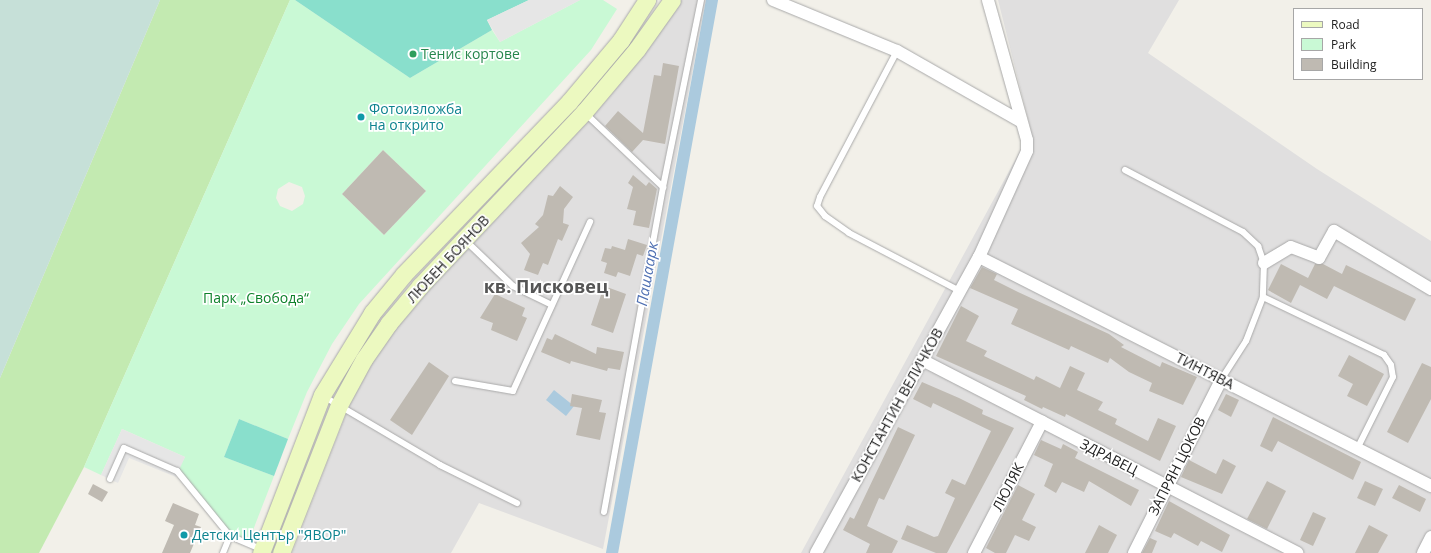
<!DOCTYPE html>
<html>
<head>
<meta charset="utf-8">
<style>
  body { margin:0 }
  #map { position:relative; width:1431px; height:553px; overflow:hidden; background:#f2f0e9; font-family:"Open Sans",sans-serif }
  div>[style] { position:absolute }
  .residential>* { inset:0; background:#e0dfdf }
  .grass>* { inset:0; background:#c3eab1 }
  .wetland>* { inset:0; background:#c6e0d8 }
  .park>* { inset:0; background:#c9f9d5 }
  .pitch>* { inset:0; background:#89dfcc }
  .parking>* { inset:0; background:#e6e6e6 }
  .water>* { inset:0; background:#abcade }
  .canal>* { height:12px; margin:-6px; padding:0 6px; transform-origin:6px; border-radius:6px; background:#abcade }
  .building>* { inset:0; background:#bfbab2 }
  .roads { filter:drop-shadow(0 0 1px #a9a9a9) drop-shadow(0 0 1px #a9a9a9) }
  .lane>* { height:6px; margin:-3px; padding:0 3px; transform-origin:3px; border-radius:3px; background:#fff }
  .street>* { height:12px; margin:-6px; padding:0 6px; transform-origin:6px; border-radius:6px; background:#fff }
  .secondary>* { height:17px; margin:-8.5px; padding:0 8.5px; transform-origin:8.5px; border-radius:8.5px; background:#ecf9c0 }
  .dots>* { width:11px; height:11px; translate:-50% -50%; box-sizing:border-box; border:2px solid #fff; border-radius:50% }
  span { translate:-50% -50%; white-space:nowrap; text-align:center; line-height:1.15; -webkit-text-stroke:3.5px #fff; paint-order:stroke }
  .leisure-label { font-size:14px; color:#27864d }
  .left { translate:0 -50%; text-align:left }
  .culture-label { font-size:14px; color:#0d838f }
  .street-label { font-size:14px; color:#222 }
  .park-label { font-size:14px; color:#0e822b }
  .water-label { font-size:15px; color:#4e6fb2; font-style:italic }
  .district-label { font-size:18px; color:#555; font-weight:700 }
  .legend { position:absolute; left:1293px; top:8px; width:130px; height:72px; box-sizing:border-box; background:#fff; border:1px solid #a7a7a7; margin:0; padding:5px 7px; list-style:none; font-size:12px; color:#222 }
  .legend li { display:flex; align-items:center; gap:8px; height:20px }
  .legend b { width:20px; border:1px solid #a7a7a7 }
</style>
</head>
<body>
<div id="map">
  <div class="residential">
    <div style="clip-path:polygon(679px 0,706px 0,603px 549px,479px 503px,451px 553px,292px 553px,374px 342px)"></div>
    <div style="clip-path:polygon(998px 0,1179px 0,1148px 53px,1317px 169px,1431px 241px,1431px 553px,801px 553px,1031px 131px)"></div>
  </div>
  <div class="grass">
    <div style="clip-path:polygon(160px 0,290px 0,84px 467px,39px 553px,0 553px,0 378px)"></div>
  </div>
  <div class="wetland">
    <div style="clip-path:polygon(0 0,160px 0,0 378px)"></div>
  </div>
  <div class="park">
    <div style="clip-path:polygon(evenodd,290px 0,295px 0,410px 78px,492px 30px,500px 42px,580px 0,603px 0,617px 9px,591px 50px,359px 304px,332px 344px,307px 392px,288px 439px,239px 419px,224px 457px,274px 476px,248px 543px,230px 536px,177px 471px,185px 457px,122px 429px,101px 475px,84px 467px,290px 0,383px 150px,426px 191px,384px 235px,342px 194px,383px 150px,290px 0,289px 182px,302px 187px,305px 196px,303px 204px,292px 211px,280px 206px,276px 198px,278px 189px,289px 182px)"></div>
  </div>
  <div class="pitch">
    <div style="clip-path:polygon(295px 0,529px 0,487px 20px,492px 30px,410px 78px)"></div>
    <div style="clip-path:polygon(239px 419px,288px 439px,274px 476px,224px 457px)"></div>
  </div>
  <div class="parking">
    <div style="clip-path:polygon(529px 0,580px 0,500px 42px,487px 20px)"></div>
    <div style="clip-path:polygon(122px 429px,185px 457px,176px 477px,129px 458px,118px 483px,101px 475px)"></div>
  </div>
  <div class="water">
    <div style="clip-path:polygon(554px 390px,574px 406px,566px 416px,546px 400px)"></div>
  </div>
  <div class="canal">
    <div style="left:612px;top:553px;width:562px;rotate:-79.75deg"></div>
  </div>
  <div class="building">
    <div style="clip-path:polygon(663px 63px,679px 66px,665px 144px,643px 140px,632px 152px,605px 126px,618px 111px,643px 133px,654px 75px,661px 76px)"></div>
    <div style="clip-path:polygon(383px 150px,426px 191px,384px 235px,342px 194px)"></div>
    <div style="clip-path:polygon(633px 175px,646px 186px,649px 182px,657px 189px,649px 228px,633px 225px,636px 211px,627px 209px,633px 187px,628px 183px)"></div>
    <div style="clip-path:polygon(560px 186px,573px 197px,564px 209px,563px 223px,569px 225px,562px 241px,558px 239px,548px 265px,543px 263px,538px 275px,524px 270px,530px 254px,521px 243px,539px 227px,535px 224px,543px 215px,548px 195px,553px 196px)"></div>
    <div style="clip-path:polygon(628px 239px,647px 245px,643px 256px,637px 254px,630px 276px,618px 272px,616px 277px,604px 273px,607px 263px,601px 261px,605px 248px,611px 249px,612px 246px,625px 250px)"></div>
    <div style="clip-path:polygon(1281px 264px,1308px 278px,1315px 264px,1323px 264px,1342px 274px,1346px 265px,1416px 299px,1405px 321px,1334px 286px,1327px 299px,1300px 285px,1291px 303px,1268px 290px)"></div>
    <div style="clip-path:polygon(982px 267px,997px 274px,994px 280px,1018px 292px,1109px 334px,1124px 345px,1121px 347px,1160px 367px,1162px 362px,1197px 377px,1183px 405px,1149px 391px,1152px 383px,1129px 372px,1110px 358px,1108px 363px,1071px 346px,1069px 350px,1011px 324px,1018px 309px,970px 288px)"></div>
    <div style="clip-path:polygon(604px 286px,626px 294px,613px 333px,591px 325px)"></div>
    <div style="clip-path:polygon(495px 294px,525px 308px,522px 316px,527px 318px,517px 341px,491px 330px,493px 323px,480px 318px)"></div>
    <div style="clip-path:polygon(961px 306px,979px 316px,966px 341px,987px 351px,984px 356px,1034px 380px,1036px 376px,1060px 388px,1070px 366px,1085px 373px,1077px 390px,1103px 402px,1098px 410px,1117px 419px,1115px 424px,1148px 441px,1158px 418px,1176px 426px,1160px 461px,1066px 414px,1065px 417px,1043px 407px,1042px 409px,1024px 400px,1026px 396px,936px 356px)"></div>
    <div style="clip-path:polygon(555px 334px,596px 354px,597px 347px,624px 352px,620px 370px,608px 368px,607px 371px,571px 361px,570px 364px,541px 352px,547px 338px,552px 340px)"></div>
    <div style="clip-path:polygon(1349px 355px,1384px 374px,1367px 406px,1347px 396px,1353px 384px,1338px 376px)"></div>
    <div style="clip-path:polygon(429px 362px,449px 376px,412px 435px,390px 420px)"></div>
    <div style="clip-path:polygon(1422px 363px,1431px 367px,1431px 399px,1408px 443px,1387px 432px)"></div>
    <div style="clip-path:polygon(922px 382px,959px 398px,983px 410px,982px 414px,1014px 428px,947px 553px,936px 553px,901px 539px,907px 525px,934px 537px,938px 536px,955px 498px,945px 493px,952px 479px,965px 485px,991px 431px,933px 403px,931px 408px,913px 399px)"></div>
    <div style="clip-path:polygon(572px 394px,602px 400px,599px 412px,606px 413px,600px 440px,576px 435px,582px 408px,570px 406px)"></div>
    <div style="clip-path:polygon(1226px 394px,1239px 400px,1231px 417px,1218px 410px)"></div>
    <div style="clip-path:polygon(1273px 417px,1361px 462px,1353px 480px,1278px 441px,1272px 452px,1260px 446px)"></div>
    <div style="clip-path:polygon(898px 427px,915px 435px,884px 500px,879px 498px,867px 526px,898px 541px,892px 553px,866px 553px,870px 544px,843px 530px,850px 517px,854px 519px)"></div>
    <div style="clip-path:polygon(1041px 440px,1061px 449px,1063px 444px,1078px 452px,1075px 458px,1139px 490px,1131px 506px,1089px 481px,1084px 492px,1062px 482px,1056px 493px,1044px 486px,1053px 464px,1034px 455px)"></div>
    <div style="clip-path:polygon(1223px 459px,1236px 466px,1222px 494px,1181px 477px,1189px 460px,1216px 474px)"></div>
    <div style="clip-path:polygon(1267px 481px,1286px 491px,1267px 529px,1247px 519px)"></div>
    <div style="clip-path:polygon(1365px 481px,1383px 489px,1375px 506px,1357px 498px)"></div>
    <div style="clip-path:polygon(93px 484px,108px 492px,102px 502px,88px 494px)"></div>
    <div style="clip-path:polygon(1018px 485px,1035px 494px,1022px 520px,1036px 527px,1029px 541px,1015px 535px,1006px 553px,995px 553px,986px 548px)"></div>
    <div style="clip-path:polygon(1399px 485px,1426px 499px,1420px 512px,1392px 498px)"></div>
    <div style="clip-path:polygon(1169px 501px,1230px 535px,1222px 552px,1201px 541px,1198px 546px,1174px 533px,1171px 538px,1155px 531px)"></div>
    <div style="clip-path:polygon(173px 503px,199px 514px,195px 525px,201px 527px,190px 553px,162px 553px,174px 525px,165px 521px)"></div>
    <div style="clip-path:polygon(1313px 512px,1326px 518px,1313px 546px,1300px 540px)"></div>
    <div style="clip-path:polygon(1099px 525px,1117px 535px,1108px 553px,1085px 553px)"></div>
    <div style="clip-path:polygon(1369px 525px,1388px 535px,1378px 553px,1355px 553px)"></div>
    <div style="clip-path:polygon(1150px 538px,1157px 541px,1152px 553px,1142px 553px)"></div>
  </div>
  <div class="roads">
    <div class="lane">
      <div style="left:897px;top:51px;width:165px;rotate:117.8deg"></div>
      <div style="left:820px;top:197px;width:9px;rotate:108deg"></div>
      <div style="left:817px;top:206px;width:13px;rotate:51deg"></div>
      <div style="left:825px;top:216px;width:29px;rotate:35deg"></div>
      <div style="left:849px;top:233px;width:125px;rotate:27.6deg"></div>
      <div style="left:585px;top:113px;width:108px;rotate:43.5deg"></div>
      <div style="left:1125px;top:170px;width:133px;rotate:27.7deg"></div>
      <div style="left:1243px;top:232px;width:21px;rotate:43deg"></div>
      <div style="left:1258px;top:246px;width:18px;rotate:71deg"></div>
      <div style="left:1264px;top:263px;width:34px;rotate:92deg"></div>
      <div style="left:1263px;top:297px;width:47px;rotate:111.1deg"></div>
      <div style="left:1246px;top:341px;width:46px;rotate:122.7deg"></div>
      <div style="left:466px;top:241px;width:65px;rotate:43.8deg"></div>
      <div style="left:513px;top:286px;width:43px;rotate:26deg"></div>
      <div style="left:1263px;top:297px;width:134px;rotate:25.6deg"></div>
      <div style="left:1384px;top:355px;width:12px;rotate:55deg"></div>
      <div style="left:1391px;top:365px;width:12px;rotate:81deg"></div>
      <div style="left:1393px;top:377px;width:80px;rotate:116.6deg"></div>
      <div style="left:455px;top:381px;width:59px;rotate:9.8deg"></div>
      <div style="left:513px;top:391px;width:186px;rotate:-65.5deg"></div>
      <div style="left:323px;top:396px;width:136px;rotate:30.5deg"></div>
      <div style="left:440px;top:465px;width:86px;rotate:26.3deg"></div>
      <div style="left:110px;top:479px;width:34px;rotate:-66deg"></div>
      <div style="left:124px;top:448px;width:58px;rotate:23.5deg"></div>
      <div style="left:177px;top:471px;width:84px;rotate:50.8deg"></div>
      <div style="left:604px;top:512px;width:330px;rotate:-79.7deg"></div>
      <div style="left:663px;top:187px;width:191px;rotate:-78.5deg"></div>
      <div style="left:223px;top:553px;width:18px;rotate:-68deg"></div>
      <div style="left:230px;top:536px;width:34px;rotate:23deg"></div>
    </div>
    <div class="street">
      <div style="left:773px;top:0;width:134px;rotate:22.4deg"></div>
      <div style="left:897px;top:51px;width:142px;rotate:29.6deg"></div>
      <div style="left:979px;top:257px;width:507px;rotate:26.87deg"></div>
      <div style="left:1264px;top:263px;width:31px;rotate:-31deg"></div>
      <div style="left:1291px;top:247px;width:30px;rotate:21deg"></div>
      <div style="left:1319px;top:258px;width:31px;rotate:-61deg"></div>
      <div style="left:1334px;top:231px;width:113px;rotate:30.9deg"></div>
      <div style="left:922px;top:360px;width:422px;rotate:27.2deg"></div>
      <div style="left:816px;top:553px;width:338px;rotate:-61.2deg"></div>
      <div style="left:979px;top:257px;width:116px;rotate:-65.6deg"></div>
      <div style="left:1027px;top:151px;width:11px;rotate:-90deg"></div>
      <div style="left:1027px;top:140px;width:145px;rotate:-105.6deg"></div>
      <div style="left:974px;top:553px;width:148px;rotate:-62.6deg"></div>
      <div style="left:1134px;top:553px;width:194px;rotate:-63.3deg"></div>
      <div style="left:1423px;top:553px;width:18px;rotate:-63deg"></div>
    </div>
    <div class="secondary">
      <div style="left:261px;top:553px;width:169px;rotate:-68.9deg"></div>
      <div style="left:322px;top:395px;width:96px;rotate:-58.6deg"></div>
      <div style="left:372px;top:313px;width:50px;rotate:-50.6deg"></div>
      <div style="left:404px;top:274px;width:238px;rotate:-46.2deg"></div>
      <div style="left:569px;top:102px;width:81px;rotate:-50deg"></div>
      <div style="left:621px;top:40px;width:48px;rotate:-57deg"></div>
      <div style="left:281px;top:553px;width:159px;rotate:-68.6deg"></div>
      <div style="left:339px;top:405px;width:52px;rotate:-61.5deg"></div>
      <div style="left:364px;top:359px;width:44px;rotate:-55.2deg"></div>
      <div style="left:389px;top:323px;width:48px;rotate:-50deg"></div>
      <div style="left:420px;top:286px;width:239px;rotate:-46.7deg"></div>
      <div style="left:584px;top:112px;width:82px;rotate:-49.9deg"></div>
      <div style="left:637px;top:49px;width:60px;rotate:-54.5deg"></div>
    </div>
  </div>
  <div class="dots">
    <div style="left:413px;top:54px;background:#2e9e5b"></div>
    <div style="left:361px;top:117px;background:#0f9aa8"></div>
    <div style="left:184px;top:535px;background:#0f9aa8"></div>
  </div>
  <div class="leisure-label">
    <span class="left" style="left:421px;top:54px">Тенис кортове</span>
  </div>
  <div class="culture-label">
    <span class="left" style="left:369px;top:117px">Фотоизложба<br>на открито</span>
    <span class="left" style="left:192px;top:535px">Детски Център "ЯВОР"</span>
  </div>
  <div class="street-label">
    <span style="left:448px;top:259px;rotate:-47deg">ЛЮБЕН БОЯНОВ</span>
    <span style="left:1205px;top:371px;rotate:27deg">ТИНТЯВА</span>
    <span style="left:897px;top:405px;rotate:-61deg">КОНСТАНТИН ВЕЛИЧКОВ</span>
    <span style="left:1109px;top:457px;rotate:27deg">ЗДРАВЕЦ</span>
    <span style="left:1177px;top:466px;rotate:-63deg">ЗАПРЯН ЦОКОВ</span>
    <span style="left:1008px;top:487px;rotate:-63deg">ЛЮЛЯК</span>
  </div>
  <div class="park-label">
    <span style="left:256px;top:298px">Парк „Свобода“</span>
  </div>
  <div class="water-label">
    <span style="left:647px;top:274px;rotate:-80deg">Пашаарк</span>
  </div>
  <div class="district-label">
    <span style="left:546px;top:286px">кв. Писковец</span>
  </div>
  <ul class="legend">
  <li><b style="height:5px;background:#ecf9c0"></b>Road</li>
  <li><b style="height:11px;background:#c9f9d5"></b>Park</li>
  <li><b style="height:11px;background:#bfbab2"></b>Building</li>
  </ul>
</div>
</body>
</html>
